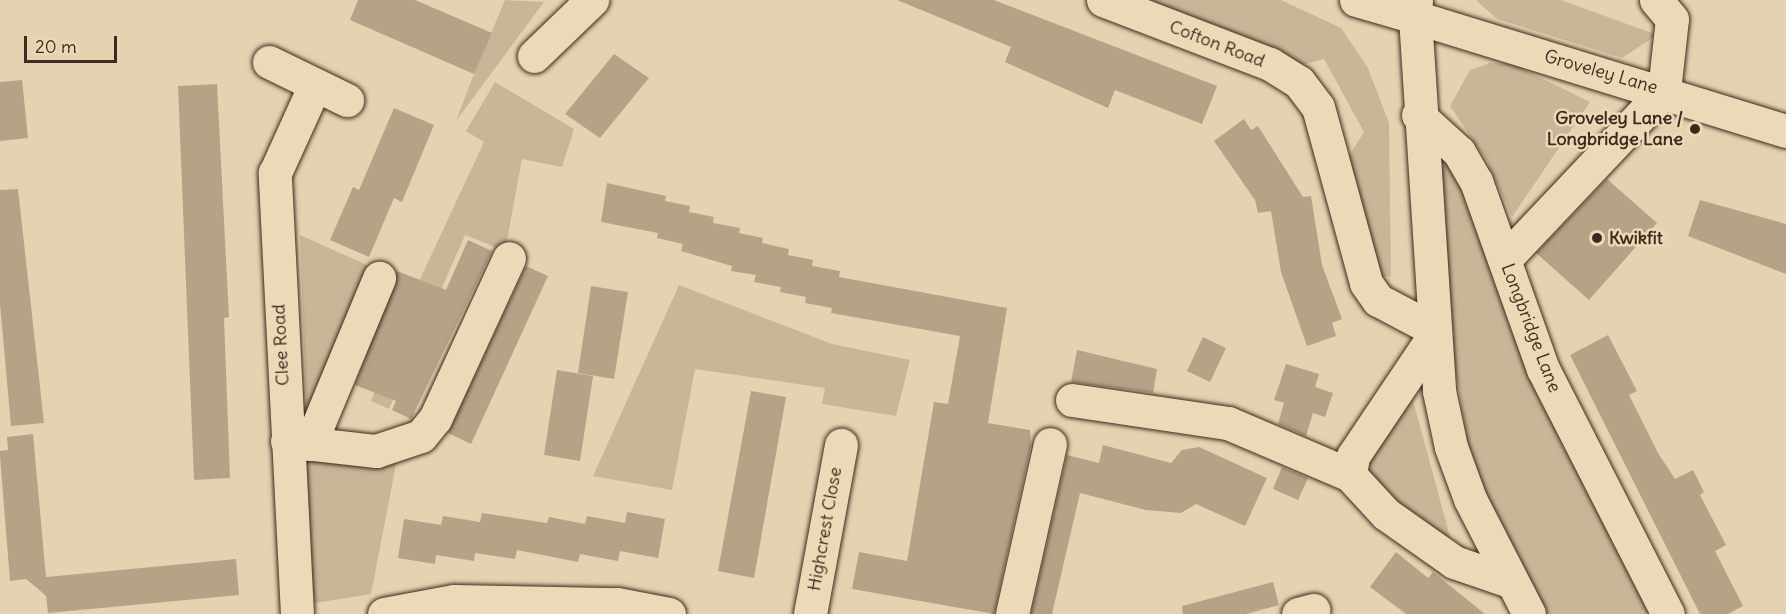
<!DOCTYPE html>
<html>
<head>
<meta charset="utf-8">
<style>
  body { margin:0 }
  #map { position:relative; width:1786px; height:614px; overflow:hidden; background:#e6d2b1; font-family:Delius,sans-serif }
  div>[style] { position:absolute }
  .green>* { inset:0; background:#c9b698 }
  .building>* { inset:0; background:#b6a387 }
  .roads { filter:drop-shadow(0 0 2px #3b2a1e) drop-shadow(0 0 2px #3b2a1e) }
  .minor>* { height:33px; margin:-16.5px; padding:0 16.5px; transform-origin:16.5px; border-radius:16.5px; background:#edd9b7 }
  .major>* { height:33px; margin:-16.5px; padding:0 16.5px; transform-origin:16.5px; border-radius:16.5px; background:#edd9b7 }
  .dots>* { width:16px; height:16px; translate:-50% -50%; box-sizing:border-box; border:3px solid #edd9b7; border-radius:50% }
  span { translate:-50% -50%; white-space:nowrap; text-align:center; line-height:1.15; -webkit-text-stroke:5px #edd9b7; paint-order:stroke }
  .street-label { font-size:18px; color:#3b2a1e }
  .poi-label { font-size:18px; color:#3b2a1e; font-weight:700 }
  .right { translate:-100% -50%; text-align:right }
  .left { translate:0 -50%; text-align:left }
  .scale { position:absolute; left:24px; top:36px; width:93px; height:27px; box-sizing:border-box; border:3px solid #3b2a1e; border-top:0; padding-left:8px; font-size:18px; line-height:21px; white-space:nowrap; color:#3b2a1e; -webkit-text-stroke:4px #edd9b7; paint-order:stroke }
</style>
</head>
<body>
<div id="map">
  <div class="green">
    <div style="clip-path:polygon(505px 0,544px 2px,456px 121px,474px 74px)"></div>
    <div style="clip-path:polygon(1130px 0,1281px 0,1341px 28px,1368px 68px,1389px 123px,1391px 277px,1372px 275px,1345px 162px,1364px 132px,1324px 59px,1301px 65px)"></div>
    <div style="clip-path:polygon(1476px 0,1561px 0,1657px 35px,1622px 58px,1497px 19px)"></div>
    <div style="clip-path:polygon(1490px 63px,1513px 64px,1590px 102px,1512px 217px,1487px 161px,1450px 106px,1470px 70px)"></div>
    <div style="clip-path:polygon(495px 82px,574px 129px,562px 167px,522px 159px,505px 251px,465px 235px,389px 409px,371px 401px,415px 290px,484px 142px,466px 131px)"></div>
    <div style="clip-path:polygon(1444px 164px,1454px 167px,1486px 245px,1538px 396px,1653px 614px,1542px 614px,1472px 467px,1440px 278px,1438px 180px)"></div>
    <div style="clip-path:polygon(300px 235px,369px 266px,307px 423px)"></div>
    <div style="clip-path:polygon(679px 285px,832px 344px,910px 360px,896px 416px,822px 404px,825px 388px,695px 369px,672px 490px,593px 476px)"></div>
    <div style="clip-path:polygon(1411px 393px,1455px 555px,1372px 488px,1369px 452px)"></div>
    <div style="clip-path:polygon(299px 454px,397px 459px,371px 594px,309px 604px)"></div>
  </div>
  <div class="building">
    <div style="clip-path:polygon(358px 0,415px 0,492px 33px,474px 74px,350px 20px)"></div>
    <div style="clip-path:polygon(897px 0,994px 0,1217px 86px,1202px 124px,1115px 90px,1108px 108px,1005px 62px,1011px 47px)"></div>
    <div style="clip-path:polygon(614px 54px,649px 78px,600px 138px,565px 114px)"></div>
    <div style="clip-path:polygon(22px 80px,28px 138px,0 141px,0 82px)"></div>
    <div style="clip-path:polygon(217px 84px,229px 317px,224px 318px,230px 478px,194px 480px,178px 86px)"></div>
    <div style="clip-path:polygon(394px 108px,434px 125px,402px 202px,394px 198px,369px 257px,330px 240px,353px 187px,359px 190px)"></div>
    <div style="clip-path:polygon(1244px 119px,1251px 130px,1258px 126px,1303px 197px,1311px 196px,1322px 265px,1342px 319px,1332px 323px,1336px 336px,1307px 346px,1281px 272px,1271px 211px,1258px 213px,1255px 200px,1214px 141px)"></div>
    <div style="clip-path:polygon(1607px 179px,1657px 223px,1589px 300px,1536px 253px)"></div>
    <div style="clip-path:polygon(607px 183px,666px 196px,665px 201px,690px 206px,689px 212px,714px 217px,713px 223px,740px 228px,739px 233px,763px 238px,762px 243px,789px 249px,788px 255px,813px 260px,812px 266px,840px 271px,839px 277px,1007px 308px,988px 423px,1030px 430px,1031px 445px,994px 614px,852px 589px,859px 552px,907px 561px,934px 402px,948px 404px,960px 336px,831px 313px,832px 308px,805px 303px,806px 297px,780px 292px,781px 287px,754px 282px,756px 275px,731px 271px,732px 266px,681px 251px,683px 244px,657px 238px,658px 233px,601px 222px)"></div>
    <div style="clip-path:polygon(18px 189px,44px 423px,11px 426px,0 304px,0 190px)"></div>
    <div style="clip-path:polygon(1700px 200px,1786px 224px,1786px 274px,1688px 236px)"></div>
    <div style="clip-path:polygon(468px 240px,492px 251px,411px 419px,392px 410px,396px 401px,355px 385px,397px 271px,446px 290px)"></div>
    <div style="clip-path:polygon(526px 266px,548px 276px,471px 444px,448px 433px)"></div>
    <div style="clip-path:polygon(591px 286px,628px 292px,614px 379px,578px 373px)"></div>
    <div style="clip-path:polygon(1608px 335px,1637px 391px,1629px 395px,1658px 453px,1675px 479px,1693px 470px,1704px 492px,1700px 495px,1726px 545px,1715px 551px,1743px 606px,1728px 614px,1700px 614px,1570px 355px)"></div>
    <div style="clip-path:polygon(1203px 337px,1226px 348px,1210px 382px,1187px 371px)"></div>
    <div style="clip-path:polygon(1077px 350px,1157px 369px,1153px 393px,1071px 382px)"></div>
    <div style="clip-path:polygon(1286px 364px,1319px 374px,1315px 387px,1333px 393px,1325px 417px,1313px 413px,1306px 436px,1278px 424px,1284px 403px,1274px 400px)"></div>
    <div style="clip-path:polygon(557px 370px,593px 376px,580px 461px,544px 455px)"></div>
    <div style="clip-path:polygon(751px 391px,786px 397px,754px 578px,718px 571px)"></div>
    <div style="clip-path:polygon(33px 434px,46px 577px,236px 559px,239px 595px,48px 613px,46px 596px,37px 588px,26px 579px,10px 581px,0 456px,0 451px,8px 450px,7px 437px)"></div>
    <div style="clip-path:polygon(1103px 445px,1171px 463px,1182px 450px,1199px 447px,1267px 478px,1245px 526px,1196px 504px,1181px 513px,1146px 510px,1080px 493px,1052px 614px,1031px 614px,1067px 455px,1099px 463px)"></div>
    <div style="clip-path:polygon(1282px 467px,1308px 478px,1298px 500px,1273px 489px)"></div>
    <div style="clip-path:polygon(627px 512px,665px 519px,658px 558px,620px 551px,618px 561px,580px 554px,578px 562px,517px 550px,515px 559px,475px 553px,474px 561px,436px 555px,435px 564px,398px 558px,404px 519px,441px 525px,443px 516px,480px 522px,482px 513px,547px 523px,549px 517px,585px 524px,587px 516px,625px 523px)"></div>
    <div style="clip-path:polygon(1396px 552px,1428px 578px,1433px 572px,1485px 614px,1406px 614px,1370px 587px)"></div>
    <div style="clip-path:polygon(1273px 582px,1279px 605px,1246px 614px,1183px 614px,1182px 606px)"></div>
  </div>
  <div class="roads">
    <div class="minor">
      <div style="left:1103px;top:0;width:179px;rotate:21deg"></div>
      <div style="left:1270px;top:64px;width:34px;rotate:32deg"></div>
      <div style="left:1299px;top:82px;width:31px;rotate:53deg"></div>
      <div style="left:1318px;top:107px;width:182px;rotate:74.7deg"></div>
      <div style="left:1366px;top:283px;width:21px;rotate:55deg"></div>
      <div style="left:1378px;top:300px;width:64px;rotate:27.8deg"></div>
      <div style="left:1356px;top:0;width:61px;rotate:16.1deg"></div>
      <div style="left:1415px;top:17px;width:375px;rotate:86.3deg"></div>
      <div style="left:1439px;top:391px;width:57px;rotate:77.9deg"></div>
      <div style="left:1451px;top:447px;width:55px;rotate:69.9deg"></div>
      <div style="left:1470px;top:499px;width:129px;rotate:62.8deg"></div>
      <div style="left:534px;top:56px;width:81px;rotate:-44deg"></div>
      <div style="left:269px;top:62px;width:87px;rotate:26deg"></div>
      <div style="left:1418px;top:115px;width:55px;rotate:42.1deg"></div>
      <div style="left:1459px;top:152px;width:34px;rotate:60deg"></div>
      <div style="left:1476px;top:181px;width:200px;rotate:70.4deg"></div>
      <div style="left:1543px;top:369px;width:275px;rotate:63deg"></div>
      <div style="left:1505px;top:259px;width:231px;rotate:-46.6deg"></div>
      <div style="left:1664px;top:91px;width:72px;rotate:-83.7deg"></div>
      <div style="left:1672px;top:19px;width:25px;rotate:-130deg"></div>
      <div style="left:1435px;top:334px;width:147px;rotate:123.9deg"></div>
      <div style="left:1353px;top:456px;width:19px;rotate:99deg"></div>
      <div style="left:1350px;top:475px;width:53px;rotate:47.3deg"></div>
      <div style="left:1386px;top:514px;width:83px;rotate:35.2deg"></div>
      <div style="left:1454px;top:562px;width:61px;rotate:19deg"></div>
      <div style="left:1072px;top:400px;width:158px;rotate:8.4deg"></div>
      <div style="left:1228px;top:423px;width:133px;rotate:23.1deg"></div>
      <div style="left:287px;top:441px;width:90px;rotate:6.4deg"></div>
      <div style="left:376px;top:451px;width:47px;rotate:-18.4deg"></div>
      <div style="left:421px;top:436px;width:22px;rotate:-51deg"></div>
      <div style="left:435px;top:419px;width:177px;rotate:-65.3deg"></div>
      <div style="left:310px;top:444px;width:180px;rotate:-67.4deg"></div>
      <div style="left:297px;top:614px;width:442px;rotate:-92.9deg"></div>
      <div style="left:275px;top:173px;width:97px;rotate:-65.6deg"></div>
      <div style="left:384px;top:614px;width:71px;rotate:-10.5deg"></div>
      <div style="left:454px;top:601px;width:163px;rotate:1.1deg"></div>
      <div style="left:617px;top:604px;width:53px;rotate:10.9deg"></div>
      <div style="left:810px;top:614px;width:172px;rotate:-79.6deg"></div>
      <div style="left:1012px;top:614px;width:174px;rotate:-77.4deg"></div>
      <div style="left:1298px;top:614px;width:16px;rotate:-15deg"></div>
    </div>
    <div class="major">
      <div style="left:1416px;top:0;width:17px;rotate:93deg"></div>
      <div style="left:1415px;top:17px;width:388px;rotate:17.1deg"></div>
    </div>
  </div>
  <div class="dots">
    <div style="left:1695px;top:129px;background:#3b2a1e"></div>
    <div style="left:1597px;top:238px;background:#3b2a1e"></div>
  </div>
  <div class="street-label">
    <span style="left:1217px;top:44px;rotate:21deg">Cofton Road</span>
    <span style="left:1601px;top:72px;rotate:16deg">Groveley Lane</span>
    <span style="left:1531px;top:328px;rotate:69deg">Longbridge Lane</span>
    <span style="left:281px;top:345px;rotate:-93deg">Clee Road</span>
    <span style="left:825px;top:529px;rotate:-80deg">Highcrest Close</span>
  </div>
  <div class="poi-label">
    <span class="right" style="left:1683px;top:129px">Groveley Lane /<br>Longbridge Lane</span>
    <span class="left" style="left:1609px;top:238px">Kwikfit</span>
  </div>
  <div class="scale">20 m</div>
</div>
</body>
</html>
